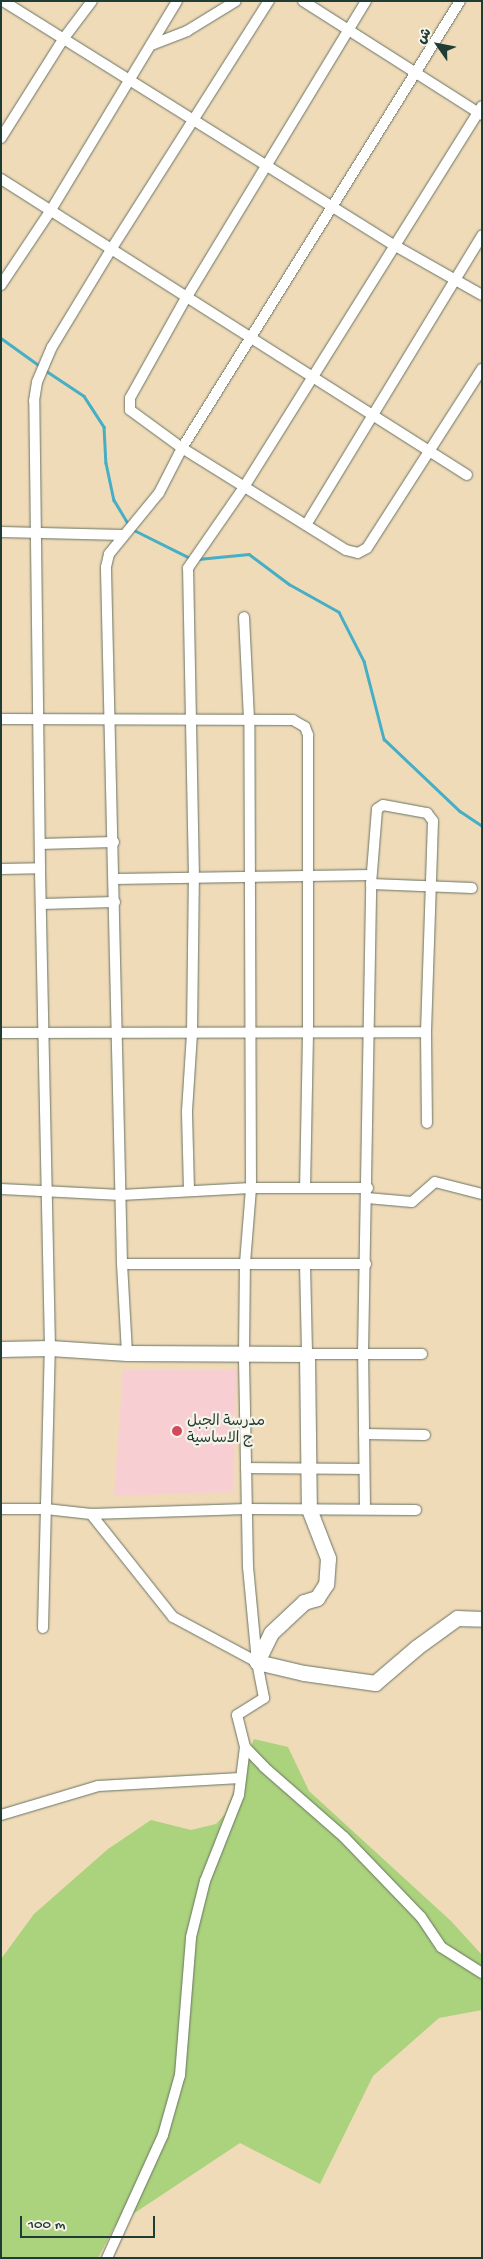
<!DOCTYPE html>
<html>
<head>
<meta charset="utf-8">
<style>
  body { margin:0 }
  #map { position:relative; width:483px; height:2259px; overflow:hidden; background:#f0dbb9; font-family:"Gochi Hand","Playpen Sans Arabic",sans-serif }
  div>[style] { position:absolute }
  .built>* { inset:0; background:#f7cfd3 }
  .green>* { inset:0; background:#abd27c }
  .stream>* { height:2.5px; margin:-1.25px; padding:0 1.25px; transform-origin:1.25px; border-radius:1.25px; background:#46aec5 }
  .roads { filter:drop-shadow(0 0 1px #687463) drop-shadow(0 0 1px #687463) }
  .minor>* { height:10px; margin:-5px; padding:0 5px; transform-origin:5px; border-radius:5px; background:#fff }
  .secondary>* { height:15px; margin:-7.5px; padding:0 7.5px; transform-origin:7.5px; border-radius:7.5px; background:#fff }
  .dots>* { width:14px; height:14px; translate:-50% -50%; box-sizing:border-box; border:2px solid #f7f3e8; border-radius:50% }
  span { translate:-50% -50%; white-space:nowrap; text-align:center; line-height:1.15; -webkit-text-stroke:4.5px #f7f3e8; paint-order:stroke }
  .poi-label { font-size:15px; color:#1f3d34 }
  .left { translate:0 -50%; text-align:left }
  .frame { position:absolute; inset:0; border:2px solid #1f3d34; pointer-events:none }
  .north { position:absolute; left:413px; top:20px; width:50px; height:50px; -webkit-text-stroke:4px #f7f3e8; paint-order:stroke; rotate:303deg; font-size:14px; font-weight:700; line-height:20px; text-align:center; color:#1f3d34 }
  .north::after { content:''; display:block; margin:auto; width:18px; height:22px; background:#1f3d34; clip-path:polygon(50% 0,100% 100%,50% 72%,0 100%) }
  .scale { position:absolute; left:20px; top:2216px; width:135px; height:22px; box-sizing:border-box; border:2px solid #1f3d34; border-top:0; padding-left:6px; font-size:15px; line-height:18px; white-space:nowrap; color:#1f3d34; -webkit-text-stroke:4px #f7f3e8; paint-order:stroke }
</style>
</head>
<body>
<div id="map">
  <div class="built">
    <div style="clip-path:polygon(237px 1369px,233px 1492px,114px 1496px,123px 1370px)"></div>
  </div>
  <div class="green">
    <div style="clip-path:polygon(254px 1739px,288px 1747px,309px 1791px,451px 1921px,482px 1955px,482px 2010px,439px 2018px,373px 2076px,320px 2184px,240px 2143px,115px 2226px,98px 2258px,1px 2258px,1px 1959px,34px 1914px,108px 1849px,151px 1820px,191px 1830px,216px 1824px,225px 1814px)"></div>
  </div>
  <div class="stream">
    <div style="left:1px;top:338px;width:48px;rotate:35.7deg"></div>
    <div style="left:45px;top:370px;width:47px;rotate:33.7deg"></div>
    <div style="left:84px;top:396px;width:37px;rotate:57deg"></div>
    <div style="left:104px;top:427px;width:36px;rotate:87deg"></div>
    <div style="left:106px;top:463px;width:38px;rotate:78deg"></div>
    <div style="left:114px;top:500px;width:29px;rotate:59deg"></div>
    <div style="left:132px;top:529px;width:67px;rotate:26.6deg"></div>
    <div style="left:198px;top:559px;width:51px;rotate:-5.6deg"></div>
    <div style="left:249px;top:554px;width:50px;rotate:36.9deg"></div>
    <div style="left:289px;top:584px;width:57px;rotate:29.2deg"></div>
    <div style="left:339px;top:612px;width:55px;rotate:63deg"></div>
    <div style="left:364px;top:661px;width:81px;rotate:75.6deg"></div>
    <div style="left:384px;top:739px;width:105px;rotate:43.5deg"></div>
    <div style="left:460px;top:811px;width:27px;rotate:34deg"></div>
  </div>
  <div class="roads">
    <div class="minor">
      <div style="left:3px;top:1px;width:461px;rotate:32deg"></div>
      <div style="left:394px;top:245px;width:101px;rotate:29.6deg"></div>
      <div style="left:303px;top:1px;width:212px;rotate:32.5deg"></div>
      <div style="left:366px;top:1px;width:345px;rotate:121.2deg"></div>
      <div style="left:187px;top:296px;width:117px;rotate:119.2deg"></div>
      <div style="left:130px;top:398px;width:12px;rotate:90deg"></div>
      <div style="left:130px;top:410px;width:64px;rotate:36.2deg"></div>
      <div style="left:182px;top:448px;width:193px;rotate:31.9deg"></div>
      <div style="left:346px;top:550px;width:12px;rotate:14deg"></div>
      <div style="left:358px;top:553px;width:10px;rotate:-29deg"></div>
      <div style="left:367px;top:548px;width:213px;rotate:-57.3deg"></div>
      <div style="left:151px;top:45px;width:39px;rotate:-21deg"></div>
      <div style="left:187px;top:31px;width:57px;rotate:-31.5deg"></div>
      <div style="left:1px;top:138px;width:118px;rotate:-57.8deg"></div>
      <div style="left:64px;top:38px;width:46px;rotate:-52.9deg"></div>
      <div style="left:1px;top:179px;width:552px;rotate:32.42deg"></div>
      <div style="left:1px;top:285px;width:90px;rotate:-56.3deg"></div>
      <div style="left:51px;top:210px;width:244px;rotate:-58.9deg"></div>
      <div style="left:306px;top:525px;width:339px;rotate:-58.7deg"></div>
      <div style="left:1px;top:532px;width:122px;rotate:1.4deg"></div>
      <div style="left:1px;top:719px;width:292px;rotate:0.2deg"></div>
      <div style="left:293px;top:720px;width:14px;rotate:30deg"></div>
      <div style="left:305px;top:727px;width:9px;rotate:69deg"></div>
      <div style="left:308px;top:735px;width:299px;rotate:90deg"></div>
      <div style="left:308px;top:1034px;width:153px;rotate:91.1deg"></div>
      <div style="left:40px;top:844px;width:74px;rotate:-1.5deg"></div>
      <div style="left:1px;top:869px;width:39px;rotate:-1deg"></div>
      <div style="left:114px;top:879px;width:257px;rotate:-0.9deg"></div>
      <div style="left:371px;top:884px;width:101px;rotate:2.3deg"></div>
      <div style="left:41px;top:904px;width:74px;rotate:-1.5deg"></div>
      <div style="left:1px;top:1033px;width:425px;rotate:-0.1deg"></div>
      <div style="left:1px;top:1189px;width:120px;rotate:2.9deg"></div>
      <div style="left:121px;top:1195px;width:130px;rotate:-3.1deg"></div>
      <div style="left:251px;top:1188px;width:117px"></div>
      <div style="left:189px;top:1190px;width:79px;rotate:-91.5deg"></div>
      <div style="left:187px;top:1111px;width:78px;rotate:-86.3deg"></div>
      <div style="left:192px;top:1033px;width:155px;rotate:-89.3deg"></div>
      <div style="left:194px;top:878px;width:310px;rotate:-91.1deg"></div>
      <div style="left:188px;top:568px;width:98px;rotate:-55.3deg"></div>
      <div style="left:244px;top:487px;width:449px;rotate:-58deg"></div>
      <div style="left:367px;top:1198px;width:45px;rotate:5.1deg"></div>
      <div style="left:412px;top:1202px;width:30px;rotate:-41deg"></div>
      <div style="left:435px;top:1182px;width:49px;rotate:14.3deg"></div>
      <div style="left:122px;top:1264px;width:244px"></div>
      <div style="left:305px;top:1264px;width:90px;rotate:88.7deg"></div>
      <div style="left:307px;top:1354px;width:115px"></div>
      <div style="left:127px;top:1353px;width:89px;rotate:-93.2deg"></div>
      <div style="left:122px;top:1264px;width:697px;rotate:-91.32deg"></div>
      <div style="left:106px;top:567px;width:13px;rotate:-77deg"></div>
      <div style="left:109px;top:554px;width:79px;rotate:-50.7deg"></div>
      <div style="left:159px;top:493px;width:51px;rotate:-62.9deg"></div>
      <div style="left:182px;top:448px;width:526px;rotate:-58.12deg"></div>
      <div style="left:364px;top:1434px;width:61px;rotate:0.9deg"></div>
      <div style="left:246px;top:1468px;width:118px;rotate:0.5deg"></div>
      <div style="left:1px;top:1509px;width:45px"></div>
      <div style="left:46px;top:1509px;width:45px;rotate:6.3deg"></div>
      <div style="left:91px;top:1514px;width:156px;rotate:-1.8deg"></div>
      <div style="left:247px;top:1509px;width:169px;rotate:0.3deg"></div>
      <div style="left:365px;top:1509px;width:155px;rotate:-90.7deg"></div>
      <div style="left:363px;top:1354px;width:470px;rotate:-89deg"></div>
      <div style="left:371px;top:884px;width:75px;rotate:-85.4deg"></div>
      <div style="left:377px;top:809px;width:7px;rotate:-34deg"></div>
      <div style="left:383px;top:805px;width:45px;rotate:10.3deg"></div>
      <div style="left:427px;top:813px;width:10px;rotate:53deg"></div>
      <div style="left:433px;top:821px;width:211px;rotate:91.9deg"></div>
      <div style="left:426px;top:1032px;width:91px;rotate:89.4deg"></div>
      <div style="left:91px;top:1514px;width:132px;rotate:51.5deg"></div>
      <div style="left:173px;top:1617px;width:95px;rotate:28.2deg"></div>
      <div style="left:43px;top:1628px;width:280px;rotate:-88.6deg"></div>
      <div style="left:50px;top:1348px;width:480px;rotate:-91.2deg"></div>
      <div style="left:40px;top:868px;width:467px;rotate:-90.7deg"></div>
      <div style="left:34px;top:401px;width:19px;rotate:-81deg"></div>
      <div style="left:37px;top:382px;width:38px;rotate:-67deg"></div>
      <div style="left:52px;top:347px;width:116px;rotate:-58.8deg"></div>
      <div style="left:112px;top:248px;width:293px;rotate:-57.6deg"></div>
      <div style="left:245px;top:1747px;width:28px;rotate:46deg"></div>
      <div style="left:264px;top:1767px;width:106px;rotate:41.2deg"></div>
      <div style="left:344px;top:1837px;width:111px;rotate:46.1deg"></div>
      <div style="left:421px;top:1917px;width:36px;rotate:56deg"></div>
      <div style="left:441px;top:1947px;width:49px;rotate:32.4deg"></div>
      <div style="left:1px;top:1815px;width:101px;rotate:-16.6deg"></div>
      <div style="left:98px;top:1786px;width:143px;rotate:-3.2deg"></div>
      <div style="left:107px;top:2258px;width:135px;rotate:-65.5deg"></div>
      <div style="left:163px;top:2135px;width:62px;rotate:-74.2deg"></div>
      <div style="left:180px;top:2075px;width:138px;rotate:-85.4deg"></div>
      <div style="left:191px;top:1937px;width:58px;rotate:-76deg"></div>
      <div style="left:205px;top:1881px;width:92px;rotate:-68.4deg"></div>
      <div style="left:239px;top:1795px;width:48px;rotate:-82.9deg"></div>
      <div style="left:245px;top:1747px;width:33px;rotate:-104deg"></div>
      <div style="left:237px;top:1715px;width:32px;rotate:-32deg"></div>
      <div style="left:264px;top:1698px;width:37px;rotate:-101deg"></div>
      <div style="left:257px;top:1662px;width:95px;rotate:-95.4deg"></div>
      <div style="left:248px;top:1567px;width:213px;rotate:-91.1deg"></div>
      <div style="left:244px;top:1354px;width:91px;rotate:-89.4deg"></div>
      <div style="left:245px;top:1263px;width:75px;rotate:-85.4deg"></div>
      <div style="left:251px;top:1188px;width:469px;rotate:-90.2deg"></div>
      <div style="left:249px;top:719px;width:102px;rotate:-92.8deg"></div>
    </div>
    <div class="secondary">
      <div style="left:1px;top:1349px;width:49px;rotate:-1.2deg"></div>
      <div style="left:50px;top:1348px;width:77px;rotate:3.7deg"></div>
      <div style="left:127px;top:1353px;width:180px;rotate:0.3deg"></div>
      <div style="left:307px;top:1354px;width:155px;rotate:89.3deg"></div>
      <div style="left:309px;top:1509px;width:53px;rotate:68.8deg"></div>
      <div style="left:328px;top:1558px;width:26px;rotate:94deg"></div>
      <div style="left:326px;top:1584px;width:17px;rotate:123deg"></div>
      <div style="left:317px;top:1598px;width:14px;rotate:163deg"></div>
      <div style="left:304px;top:1602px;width:45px;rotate:136.8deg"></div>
      <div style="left:271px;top:1633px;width:32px;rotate:116deg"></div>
      <div style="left:257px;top:1662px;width:48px;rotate:13.2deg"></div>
      <div style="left:304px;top:1673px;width:72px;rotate:8deg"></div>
      <div style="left:375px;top:1683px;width:55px;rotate:-40.6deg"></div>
      <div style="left:417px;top:1647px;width:49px;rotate:-35.9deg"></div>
      <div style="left:457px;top:1618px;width:25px;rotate:2deg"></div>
    </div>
  </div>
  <div class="dots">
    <div style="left:177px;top:1431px;background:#d1495b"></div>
  </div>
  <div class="poi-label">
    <span class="left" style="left:187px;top:1431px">مدرسة الجبل<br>ج الاساسية</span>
  </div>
  <div class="frame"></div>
  <div class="north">ش</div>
  <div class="scale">100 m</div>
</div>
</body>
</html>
